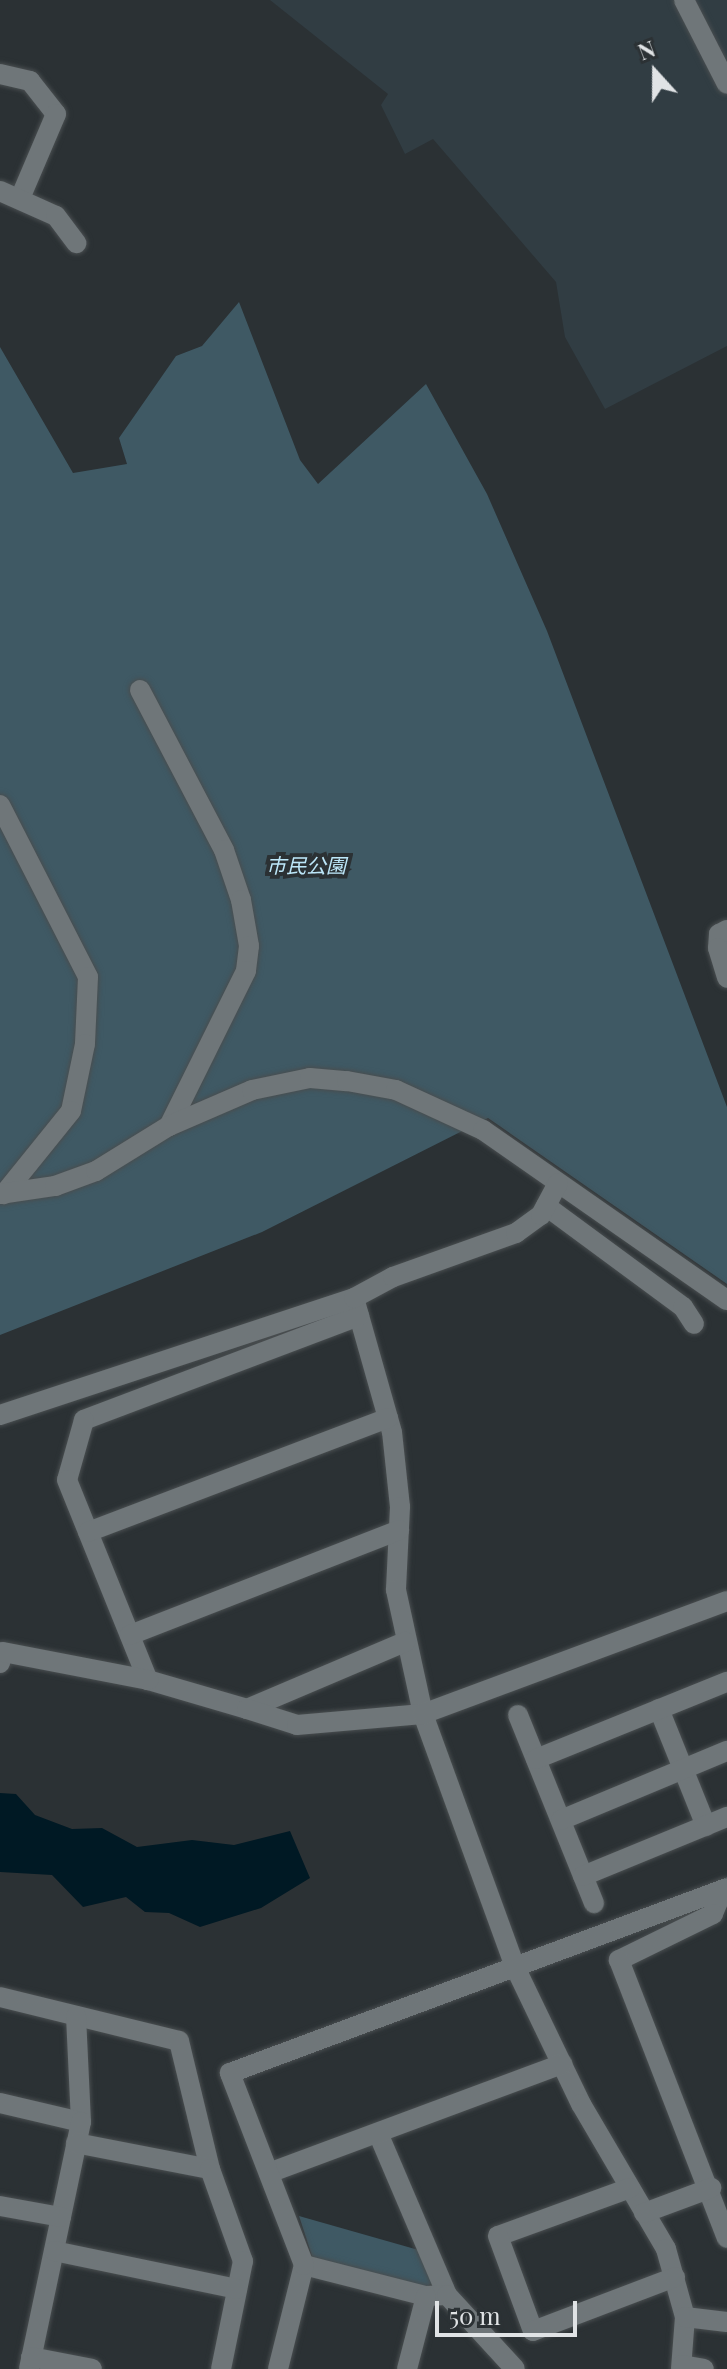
<!DOCTYPE html>
<html>
<head>
<meta charset="utf-8">
<style>
  body { margin:0 }
  #map { position:relative; width:727px; height:2369px; overflow:hidden; background:#2b3134; font-family:"Playfair Display","Noto Sans JP",serif }
  div>[style] { position:absolute }
  .built>* { inset:0; background:#313d43 }
  .green>* { inset:0; background:#3f5964 }
  .water>* { inset:0; background:#001924 }
  .roads { filter:drop-shadow(0 0 2px #494e50) drop-shadow(0 0 2px #494e50) }
  .minor>* { height:20px; margin:-10px; padding:0 10px; transform-origin:10px; border-radius:10px; background:#6f7679 }
  span { translate:-50% -50%; white-space:nowrap; text-align:center; line-height:1.15; -webkit-text-stroke:8px #2b3134; paint-order:stroke }
  .park-label { font-size:20px; color:#bce6f8; font-style:italic }
  .north { position:absolute; left:615px; top:32px; width:80px; height:80px; -webkit-text-stroke:6px #2b3134; paint-order:stroke; rotate:339deg; font-size:22px; font-weight:700; line-height:32px; text-align:center; color:#e0e3e5 }
  .north::after { content:''; display:block; margin:auto; width:28px; height:36px; background:#e0e3e5; clip-path:polygon(50% 0,100% 100%,50% 72%,0 100%) }
  .scale { position:absolute; left:435px; top:2301px; width:142px; height:36px; box-sizing:border-box; border:4px solid #e0e3e5; border-top:0; padding-left:10px; font-size:24px; line-height:28px; white-space:nowrap; color:#e0e3e5; -webkit-text-stroke:6px #2b3134; paint-order:stroke }
</style>
</head>
<body>
<div id="map">
  <div class="built">
    <div style="clip-path:polygon(270px 0,727px 0,727px 346px,605px 409px,565px 337px,556px 282px,433px 139px,405px 154px,381px 105px,388px 94px)"></div>
  </div>
  <div class="green">
    <div style="clip-path:polygon(239px 302px,300px 460px,318px 484px,426px 384px,487px 494px,547px 631px,727px 1107px,727px 1284px,488px 1118px,262px 1232px,0 1335px,0 347px,73px 473px,127px 464px,119px 438px,176px 356px,202px 346px)"></div>
    <div style="clip-path:polygon(299px 2216px,422px 2251px,435px 2280px,427px 2287px,313px 2259px)"></div>
  </div>
  <div class="water">
    <div style="clip-path:polygon(0 1793px,16px 1794px,35px 1815px,72px 1829px,102px 1828px,137px 1847px,192px 1840px,234px 1845px,290px 1831px,310px 1878px,261px 1908px,200px 1927px,169px 1913px,145px 1912px,126px 1897px,83px 1907px,52px 1875px,0 1872px)"></div>
  </div>
  <div class="roads">
    <div class="minor">
      <div style="left:684px;top:0;width:94px;rotate:62.9deg"></div>
      <div style="left:0;top:74px;width:31px;rotate:13deg"></div>
      <div style="left:30px;top:81px;width:42px;rotate:51.8deg"></div>
      <div style="left:56px;top:114px;width:89px;rotate:113.1deg"></div>
      <div style="left:0;top:191px;width:61px;rotate:24.1deg"></div>
      <div style="left:56px;top:216px;width:34px;rotate:53deg"></div>
      <div style="left:140px;top:690px;width:181px;rotate:62.3deg"></div>
      <div style="left:224px;top:850px;width:53px;rotate:71.2deg"></div>
      <div style="left:241px;top:900px;width:47px;rotate:80.1deg"></div>
      <div style="left:249px;top:946px;width:25px;rotate:97deg"></div>
      <div style="left:246px;top:971px;width:173px;rotate:116.4deg"></div>
      <div style="left:0;top:805px;width:193px;rotate:62.9deg"></div>
      <div style="left:88px;top:977px;width:67px;rotate:92.6deg"></div>
      <div style="left:85px;top:1044px;width:68px;rotate:101.8deg"></div>
      <div style="left:71px;top:1111px;width:107px;rotate:128.9deg"></div>
      <div style="left:727px;top:930px;width:9px;rotate:153deg"></div>
      <div style="left:719px;top:934px;width:14px;rotate:94deg"></div>
      <div style="left:718px;top:948px;width:31px;rotate:73deg"></div>
      <div style="left:0;top:1194px;width:56px;rotate:-8.3deg"></div>
      <div style="left:55px;top:1186px;width:44px;rotate:-20.1deg"></div>
      <div style="left:96px;top:1171px;width:86px;rotate:-31.7deg"></div>
      <div style="left:169px;top:1126px;width:90px;rotate:-23.4deg"></div>
      <div style="left:252px;top:1090px;width:59px;rotate:-11.7deg"></div>
      <div style="left:310px;top:1078px;width:37px;rotate:5deg"></div>
      <div style="left:347px;top:1081px;width:50px;rotate:10.4deg"></div>
      <div style="left:396px;top:1090px;width:96px;rotate:24.7deg"></div>
      <div style="left:483px;top:1130px;width:297px;rotate:34.9deg"></div>
      <div style="left:546px;top:1206px;width:170px;rotate:36.4deg"></div>
      <div style="left:683px;top:1307px;width:20px;rotate:57deg"></div>
      <div style="left:354px;top:1298px;width:139px;rotate:74.2deg"></div>
      <div style="left:392px;top:1432px;width:75px;rotate:83.9deg"></div>
      <div style="left:400px;top:1507px;width:83px;rotate:92.8deg"></div>
      <div style="left:396px;top:1590px;width:127px;rotate:77.7deg"></div>
      <div style="left:423px;top:1714px;width:271px;rotate:70deg"></div>
      <div style="left:516px;top:1969px;width:150px;rotate:64.3deg"></div>
      <div style="left:581px;top:2104px;width:168px;rotate:59.6deg"></div>
      <div style="left:666px;top:2249px;width:71px;rotate:74.4deg"></div>
      <div style="left:685px;top:2317px;width:52px;rotate:94.4deg"></div>
      <div style="left:359px;top:1316px;width:294px;rotate:159.3deg"></div>
      <div style="left:84px;top:1420px;width:62px;rotate:105.8deg"></div>
      <div style="left:67px;top:1480px;width:216px;rotate:68deg"></div>
      <div style="left:148px;top:1680px;width:103px;rotate:16.3deg"></div>
      <div style="left:247px;top:1709px;width:172px;rotate:-23deg"></div>
      <div style="left:0;top:1415px;width:373px;rotate:-18.3deg"></div>
      <div style="left:354px;top:1298px;width:44px;rotate:-28.3deg"></div>
      <div style="left:393px;top:1277px;width:131px;rotate:-19.7deg"></div>
      <div style="left:516px;top:1233px;width:31px;rotate:-36deg"></div>
      <div style="left:541px;top:1215px;width:36px;rotate:-62deg"></div>
      <div style="left:88px;top:1532px;width:321px;rotate:-20.8deg"></div>
      <div style="left:130px;top:1635px;width:289px;rotate:-21.3deg"></div>
      <div style="left:0;top:1663px;width:11px;rotate:-75deg"></div>
      <div style="left:3px;top:1652px;width:148px;rotate:10.9deg"></div>
      <div style="left:247px;top:1709px;width:52px;rotate:17.7deg"></div>
      <div style="left:297px;top:1725px;width:126px;rotate:-5deg"></div>
      <div style="left:423px;top:1714px;width:324px;rotate:-20.4deg"></div>
      <div style="left:659px;top:1709px;width:126px;rotate:68.1deg"></div>
      <div style="left:518px;top:1715px;width:203px;rotate:68deg"></div>
      <div style="left:536px;top:1759px;width:206px;rotate:-22deg"></div>
      <div style="left:561px;top:1820px;width:180px;rotate:-22.6deg"></div>
      <div style="left:583px;top:1876px;width:156px;rotate:-22.3deg"></div>
      <div style="left:723px;top:1890px;width:26px;rotate:113deg"></div>
      <div style="left:713px;top:1914px;width:105px;rotate:153.9deg"></div>
      <div style="left:619px;top:1960px;width:298px;rotate:68.8deg"></div>
      <div style="left:0;top:1997px;width:184px;rotate:13.8deg"></div>
      <div style="left:179px;top:2041px;width:132px;rotate:76.4deg"></div>
      <div style="left:76px;top:2016px;width:106px;rotate:87.3deg"></div>
      <div style="left:0;top:2103px;width:83px;rotate:13.2deg"></div>
      <div style="left:81px;top:2122px;width:252px;rotate:101.9deg"></div>
      <div style="left:378px;top:2133px;width:176px;rotate:66.9deg"></div>
      <div style="left:76px;top:2143px;width:136px;rotate:11deg"></div>
      <div style="left:210px;top:2169px;width:98px;rotate:70.3deg"></div>
      <div style="left:243px;top:2261px;width:110px;rotate:101.5deg"></div>
      <div style="left:269px;top:2173px;width:313px;rotate:-20.4deg"></div>
      <div style="left:630px;top:2188px;width:140px;rotate:160deg"></div>
      <div style="left:498px;top:2236px;width:101px;rotate:69.8deg"></div>
      <div style="left:533px;top:2331px;width:152px;rotate:-20.8deg"></div>
      <div style="left:0;top:2206px;width:62px;rotate:10.2deg"></div>
      <div style="left:644px;top:2213px;width:72px;rotate:-20.5deg"></div>
      <div style="left:54px;top:2251px;width:187px;rotate:11.7deg"></div>
      <div style="left:304px;top:2265px;width:126px;rotate:14.3deg"></div>
      <div style="left:426px;top:2296px;width:21px;rotate:-3deg"></div>
      <div style="left:447px;top:2295px;width:100px;rotate:47.4deg"></div>
      <div style="left:685px;top:2317px;width:42px;rotate:6.8deg"></div>
      <div style="left:31px;top:2357px;width:62px;rotate:11.1deg"></div>
      <div style="left:682px;top:2365px;width:22px;rotate:10deg"></div>
      <div style="left:278px;top:2369px;width:107px;rotate:-76deg"></div>
      <div style="left:304px;top:2265px;width:206px;rotate:-111.1deg"></div>
      <div style="left:230px;top:2073px;width:530px;rotate:-20.42deg"></div>
      <div style="left:407px;top:2369px;width:75px;rotate:-75.4deg"></div>
    </div>
  </div>
  <div class="park-label">
    <span style="left:306px;top:864px">市民公園</span>
  </div>
  <div class="north">N</div>
  <div class="scale">50 m</div>
</div>
</body>
</html>
